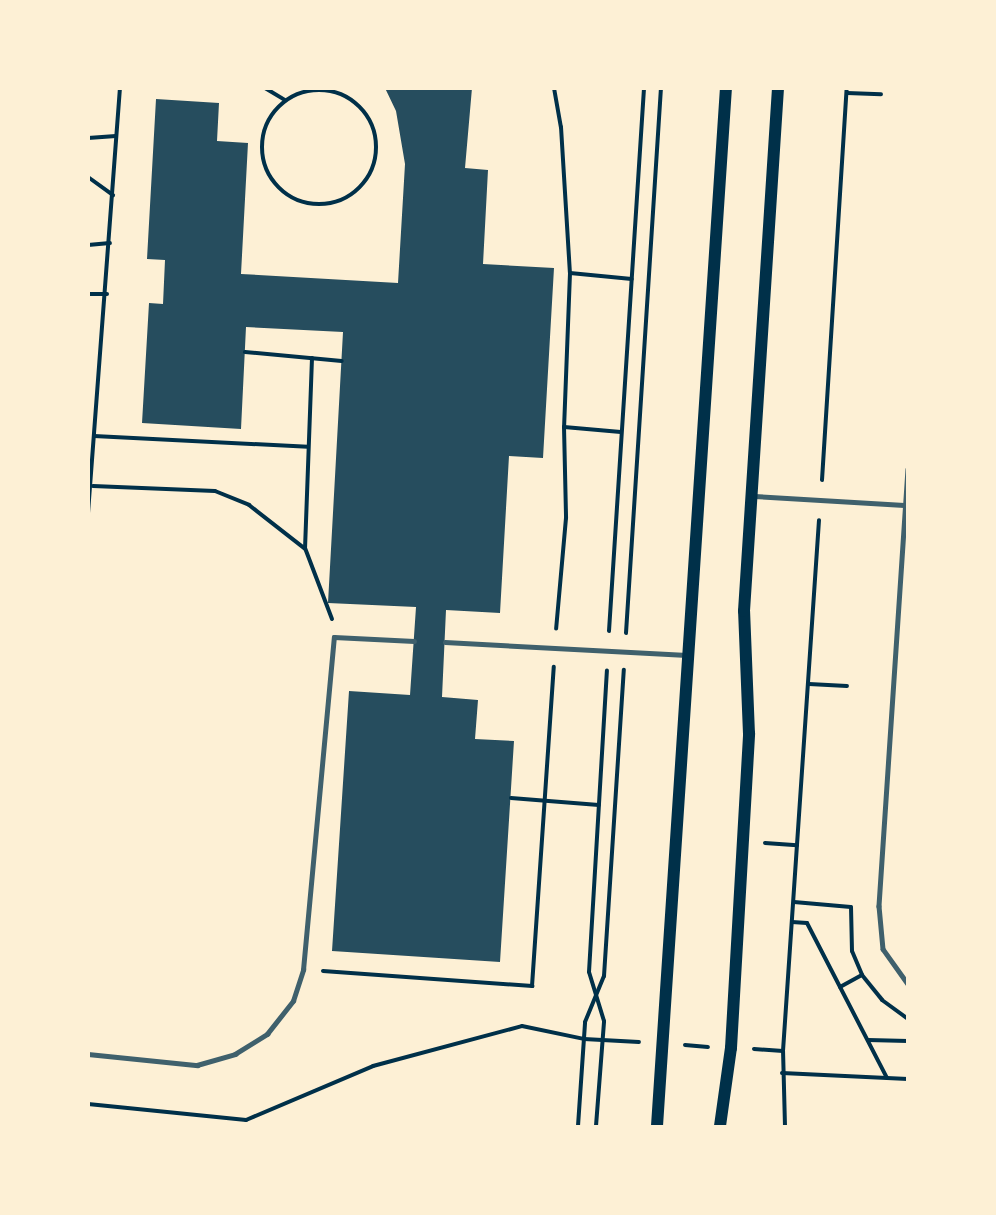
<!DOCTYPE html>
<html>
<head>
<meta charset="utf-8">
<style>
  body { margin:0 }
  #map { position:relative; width:996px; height:1215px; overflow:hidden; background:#fdf0d5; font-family:"Fira Sans Condensed",sans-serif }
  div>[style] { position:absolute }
  .building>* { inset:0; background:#264d5e }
  .path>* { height:4px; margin:-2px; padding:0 2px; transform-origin:2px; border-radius:2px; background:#003049 }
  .path>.ring { margin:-2px; padding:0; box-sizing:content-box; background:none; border:4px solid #003049; border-radius:50% }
  .service>* { height:4.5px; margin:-2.25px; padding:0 2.25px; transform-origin:2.25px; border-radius:2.25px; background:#3f606c }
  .secondary>* { height:12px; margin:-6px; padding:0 6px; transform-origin:6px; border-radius:6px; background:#003049 }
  span { translate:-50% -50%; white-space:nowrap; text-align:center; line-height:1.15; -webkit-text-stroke:5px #fdf0d5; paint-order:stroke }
  .frame { position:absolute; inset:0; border:90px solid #fdf0d5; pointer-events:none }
</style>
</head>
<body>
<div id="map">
  <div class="building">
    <div style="clip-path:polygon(385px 88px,472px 88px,465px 168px,488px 170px,483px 264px,554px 268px,543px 458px,509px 456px,500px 613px,446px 610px,442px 697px,478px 700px,475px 739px,514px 741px,500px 962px,332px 951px,349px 691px,410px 695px,416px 607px,328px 603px,343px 332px,246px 327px,241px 429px,142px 423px,149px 303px,163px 304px,165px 260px,147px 259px,156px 99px,219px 103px,217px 141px,248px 143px,241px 274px,398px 283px,405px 164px,396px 111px)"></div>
  </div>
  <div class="path">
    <div style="left:265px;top:88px;width:23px;rotate:31deg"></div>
    <div style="left:554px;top:88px;width:40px;rotate:80deg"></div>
    <div style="left:561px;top:127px;width:146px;rotate:86.5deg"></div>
    <div style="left:570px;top:273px;width:154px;rotate:92.2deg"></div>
    <div style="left:564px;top:427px;width:91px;rotate:88.7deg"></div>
    <div style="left:566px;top:518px;width:111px;rotate:95.1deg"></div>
    <div class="ring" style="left:262px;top:90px;width:110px;height:110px"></div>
    <div style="left:847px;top:93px;width:34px;rotate:2deg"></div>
    <div style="left:88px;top:138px;width:28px;rotate:-4deg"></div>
    <div style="left:88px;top:177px;width:31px;rotate:36deg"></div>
    <div style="left:88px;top:245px;width:22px;rotate:-5deg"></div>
    <div style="left:570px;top:273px;width:62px;rotate:5.5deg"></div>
    <div style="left:88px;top:294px;width:19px"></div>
    <div style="left:245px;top:352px;width:97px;rotate:5.3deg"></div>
    <div style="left:312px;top:358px;width:190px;rotate:92.1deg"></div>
    <div style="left:305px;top:548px;width:76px;rotate:69.2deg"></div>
    <div style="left:564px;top:427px;width:57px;rotate:5deg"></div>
    <div style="left:94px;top:436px;width:214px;rotate:2.9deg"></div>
    <div style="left:822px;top:480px;width:393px;rotate:-86.4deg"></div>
    <div style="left:93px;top:486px;width:122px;rotate:2.3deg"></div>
    <div style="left:215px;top:491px;width:37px;rotate:22deg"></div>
    <div style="left:249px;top:505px;width:70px;rotate:38deg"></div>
    <div style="left:88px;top:513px;width:426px;rotate:-85.7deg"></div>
    <div style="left:609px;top:631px;width:544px;rotate:-86.31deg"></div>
    <div style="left:626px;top:633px;width:546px;rotate:-86.33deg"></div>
    <div style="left:809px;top:684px;width:38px;rotate:3deg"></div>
    <div style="left:511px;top:798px;width:88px;rotate:4.5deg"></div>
    <div style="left:765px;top:843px;width:32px;rotate:4deg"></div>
    <div style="left:794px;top:902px;width:57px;rotate:5deg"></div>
    <div style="left:851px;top:907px;width:44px;rotate:88.7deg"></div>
    <div style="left:852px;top:951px;width:26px;rotate:67deg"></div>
    <div style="left:862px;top:975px;width:32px;rotate:51deg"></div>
    <div style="left:882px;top:1000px;width:32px;rotate:36deg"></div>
    <div style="left:792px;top:922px;width:15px;rotate:4deg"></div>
    <div style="left:807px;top:923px;width:174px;rotate:62.7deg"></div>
    <div style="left:323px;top:971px;width:210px;rotate:4.1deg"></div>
    <div style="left:532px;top:986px;width:320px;rotate:-86.1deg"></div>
    <div style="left:840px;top:987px;width:25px;rotate:-29deg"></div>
    <div style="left:868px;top:1040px;width:40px;rotate:1.4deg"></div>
    <div style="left:685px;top:1045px;width:23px;rotate:5deg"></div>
    <div style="left:754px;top:1049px;width:29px;rotate:4deg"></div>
    <div style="left:782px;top:1073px;width:126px;rotate:2.7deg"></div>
    <div style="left:88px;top:1104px;width:159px;rotate:5.8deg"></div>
    <div style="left:246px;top:1120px;width:138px;rotate:-23deg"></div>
    <div style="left:373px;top:1066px;width:154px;rotate:-15deg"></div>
    <div style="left:522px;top:1026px;width:63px;rotate:11.8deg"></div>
    <div style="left:584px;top:1039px;width:55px;rotate:3.1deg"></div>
    <div style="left:578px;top:1126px;width:104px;rotate:-86.1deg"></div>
    <div style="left:585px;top:1022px;width:50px;rotate:-67.6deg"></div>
    <div style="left:604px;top:976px;width:307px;rotate:-86.3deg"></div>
    <div style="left:596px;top:1126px;width:105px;rotate:-85.6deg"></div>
    <div style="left:604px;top:1021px;width:51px;rotate:-107deg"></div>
    <div style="left:589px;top:972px;width:302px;rotate:-86.6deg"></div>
    <div style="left:785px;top:1126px;width:75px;rotate:-91.5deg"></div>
    <div style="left:783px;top:1051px;width:532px;rotate:-86.12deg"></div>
  </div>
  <div class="service">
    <div style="left:908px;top:469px;width:438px;rotate:93.8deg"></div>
    <div style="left:879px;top:906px;width:43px;rotate:84.7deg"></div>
    <div style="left:883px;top:949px;width:43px;rotate:54.5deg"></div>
    <div style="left:754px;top:496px;width:150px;rotate:3.4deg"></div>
    <div style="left:445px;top:642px;width:242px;rotate:3.1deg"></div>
    <div style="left:88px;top:1054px;width:110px;rotate:5.8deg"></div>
    <div style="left:197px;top:1065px;width:40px;rotate:-16deg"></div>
    <div style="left:235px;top:1054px;width:38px;rotate:-32deg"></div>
    <div style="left:267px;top:1034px;width:42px;rotate:-51.8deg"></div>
    <div style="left:293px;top:1001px;width:33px;rotate:-72deg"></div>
    <div style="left:303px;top:970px;width:334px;rotate:-84.7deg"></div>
    <div style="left:334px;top:637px;width:80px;rotate:2.9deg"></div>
  </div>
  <div class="secondary">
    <div style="left:657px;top:1126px;width:1040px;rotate:-86.2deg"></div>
    <div style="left:720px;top:1126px;width:79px;rotate:-82deg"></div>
    <div style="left:731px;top:1048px;width:315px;rotate:-86.7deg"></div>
    <div style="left:749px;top:734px;width:123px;rotate:-92.3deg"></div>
    <div style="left:744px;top:611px;width:524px;rotate:-86.28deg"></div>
  </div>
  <div class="frame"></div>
</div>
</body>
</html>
